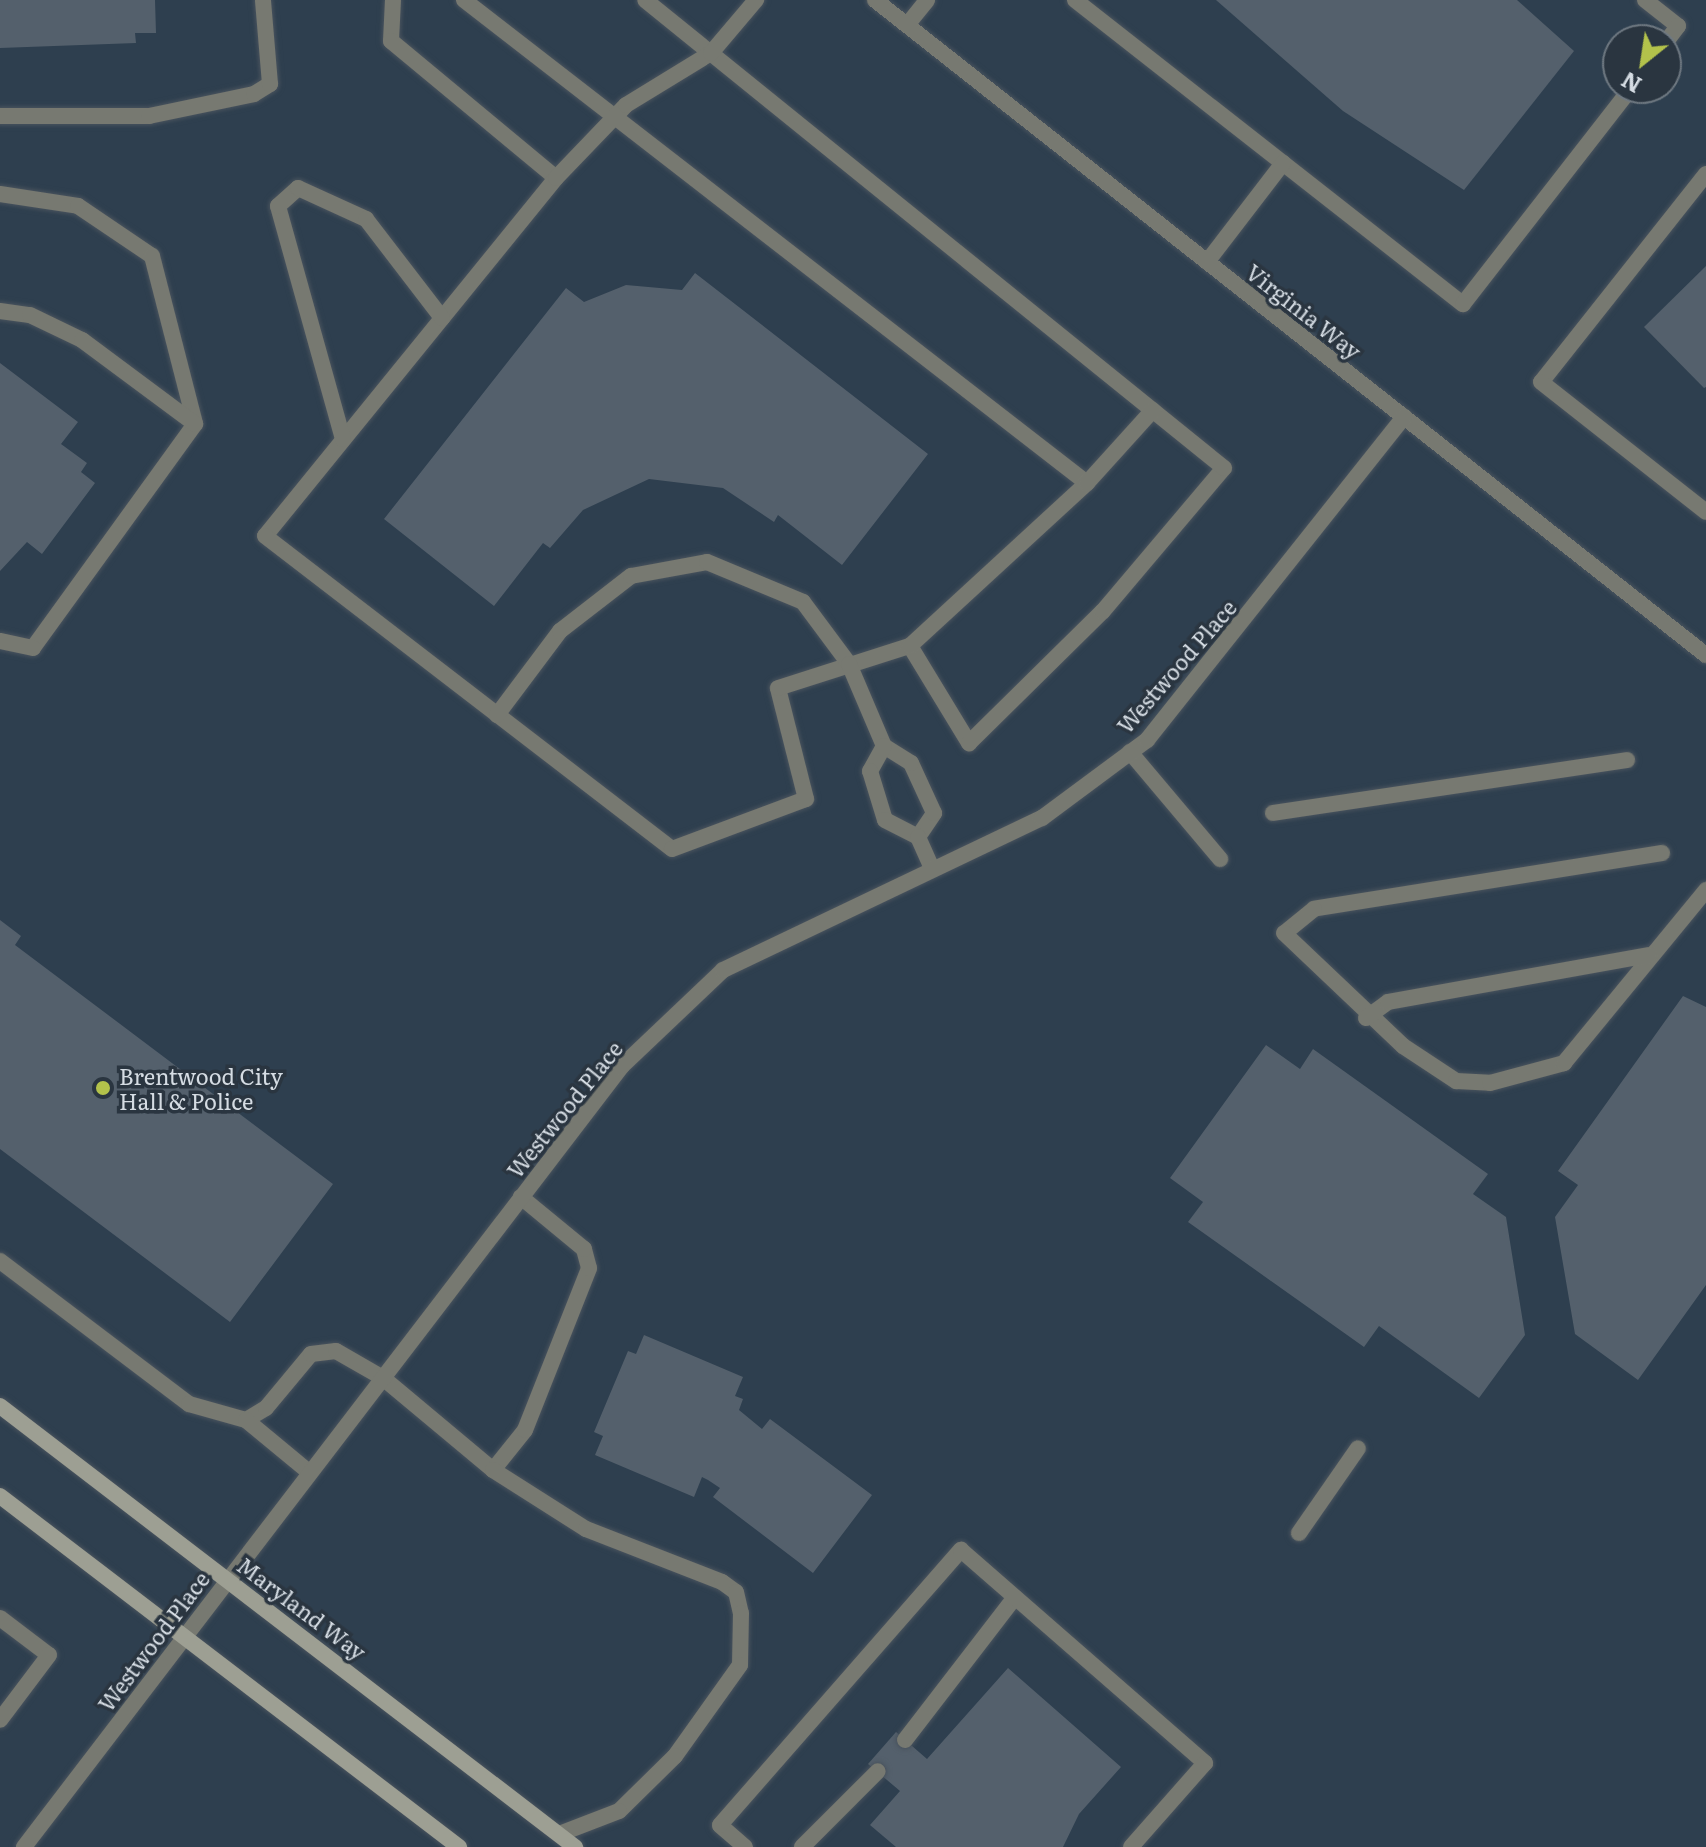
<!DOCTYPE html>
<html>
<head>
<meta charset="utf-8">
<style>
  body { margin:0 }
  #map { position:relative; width:1706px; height:1847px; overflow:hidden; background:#2a3540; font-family:Literata,serif }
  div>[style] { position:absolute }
  .built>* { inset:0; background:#2e3f4f }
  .building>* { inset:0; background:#54606c }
  .roads { filter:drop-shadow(0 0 2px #49535d) drop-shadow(0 0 2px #49535d) }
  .service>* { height:16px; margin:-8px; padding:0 8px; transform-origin:8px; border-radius:8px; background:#777971 }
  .minor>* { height:16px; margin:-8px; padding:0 8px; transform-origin:8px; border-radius:8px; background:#777971 }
  .secondary>* { height:16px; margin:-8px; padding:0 8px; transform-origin:8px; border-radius:8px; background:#9d9f93 }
  .dots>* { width:22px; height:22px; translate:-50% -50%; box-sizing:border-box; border:4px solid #2a3540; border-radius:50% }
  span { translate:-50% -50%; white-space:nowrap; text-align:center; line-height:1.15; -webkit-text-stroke:7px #2a3540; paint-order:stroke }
  .street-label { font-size:22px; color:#d5dce3 }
  .poi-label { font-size:22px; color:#d5dce3 }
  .left { translate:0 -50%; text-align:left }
  .north { position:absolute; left:1602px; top:24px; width:80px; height:80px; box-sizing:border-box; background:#2a3540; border:2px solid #6e7881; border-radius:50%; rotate:210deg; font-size:22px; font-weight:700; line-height:32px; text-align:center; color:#d5dce3 }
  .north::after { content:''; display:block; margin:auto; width:28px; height:36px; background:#b3c24b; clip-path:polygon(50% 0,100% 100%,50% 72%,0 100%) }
</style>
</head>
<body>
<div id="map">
  <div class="built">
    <div style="clip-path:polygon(evenodd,0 0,1706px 0,1706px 1847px,0 1847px,0 0,1618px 40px,1666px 40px,1666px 88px,1618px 88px,1618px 40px)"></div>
  </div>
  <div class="building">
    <div style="clip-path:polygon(0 0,155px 0,156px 33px,135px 33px,136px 43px,0 48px)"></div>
    <div style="clip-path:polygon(1216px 0,1517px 0,1574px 51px,1464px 190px,1343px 111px)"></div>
    <div style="clip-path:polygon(1706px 266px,1706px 387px,1704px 388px,1644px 327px)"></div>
    <div style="clip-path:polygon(695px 273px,928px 454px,842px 565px,778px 515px,774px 522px,723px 488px,649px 479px,583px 510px,550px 548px,543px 543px,494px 606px,384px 519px,566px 288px,584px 302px,626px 285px,682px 290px)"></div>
    <div style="clip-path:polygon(0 363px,78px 422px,61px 444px,87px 463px,81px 472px,95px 483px,42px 554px,27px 542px,0 571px)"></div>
    <div style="clip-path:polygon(0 920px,21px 936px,15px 945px,333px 1184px,230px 1322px,0 1149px)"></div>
    <div style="clip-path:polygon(1683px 996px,1706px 1007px,1706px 1285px,1638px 1380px,1575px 1334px,1555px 1217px,1578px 1185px,1558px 1171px)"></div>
    <div style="clip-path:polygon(1266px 1045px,1300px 1069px,1313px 1049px,1488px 1174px,1473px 1194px,1506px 1217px,1525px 1335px,1479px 1398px,1379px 1326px,1364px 1347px,1188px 1222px,1203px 1202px,1170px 1178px)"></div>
    <div style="clip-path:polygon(644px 1335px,743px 1377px,735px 1396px,743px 1399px,739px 1410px,762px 1429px,770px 1419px,872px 1495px,813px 1573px,713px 1497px,720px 1488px,708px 1480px,702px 1477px,694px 1497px,595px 1455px,603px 1436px,594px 1432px,628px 1351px,636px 1354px)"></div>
    <div style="clip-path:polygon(1008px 1668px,1121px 1767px,1079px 1814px,1063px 1847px,896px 1847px,870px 1825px,900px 1791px,868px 1764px,896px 1732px,927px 1759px)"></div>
  </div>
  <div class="roads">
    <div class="service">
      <div style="left:393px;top:0;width:41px;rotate:92.8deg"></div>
      <div style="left:391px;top:41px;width:214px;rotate:39.7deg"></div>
      <div style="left:556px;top:178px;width:461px;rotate:129.1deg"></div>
      <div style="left:265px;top:536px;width:513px;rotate:37.56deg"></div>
      <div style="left:672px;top:849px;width:143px;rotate:-20.5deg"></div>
      <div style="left:806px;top:799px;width:114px;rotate:-104.2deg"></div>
      <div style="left:778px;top:688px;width:139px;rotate:-17.7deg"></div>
      <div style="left:910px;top:646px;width:114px;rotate:58.7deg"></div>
      <div style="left:969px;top:743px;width:188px;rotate:-44.6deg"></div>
      <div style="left:1103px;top:611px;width:187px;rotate:-49.8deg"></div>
      <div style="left:1224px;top:468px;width:744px;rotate:-141.05deg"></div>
      <div style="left:464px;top:0;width:788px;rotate:37.79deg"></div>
      <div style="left:1087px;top:483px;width:241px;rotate:137.4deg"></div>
      <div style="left:1075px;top:0;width:493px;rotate:38.1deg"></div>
      <div style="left:1463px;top:304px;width:274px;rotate:-52.1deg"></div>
      <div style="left:1645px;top:0;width:42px;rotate:38.2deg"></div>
      <div style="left:1678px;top:26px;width:20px;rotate:127deg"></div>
      <div style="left:907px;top:25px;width:32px;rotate:-51deg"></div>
      <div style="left:0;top:116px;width:149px"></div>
      <div style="left:149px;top:116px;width:107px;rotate:-11.8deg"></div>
      <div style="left:254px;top:94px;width:19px;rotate:-32deg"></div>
      <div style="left:270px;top:84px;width:84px;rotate:-94.8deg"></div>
      <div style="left:1706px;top:174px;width:265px;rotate:128.4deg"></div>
      <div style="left:1541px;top:382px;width:210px;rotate:38.2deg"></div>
      <div style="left:556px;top:178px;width:101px;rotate:-46.2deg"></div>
      <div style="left:626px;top:105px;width:100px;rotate:-31.5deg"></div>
      <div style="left:711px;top:53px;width:70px;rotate:-49.7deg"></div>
      <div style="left:0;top:194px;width:79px;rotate:8.7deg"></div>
      <div style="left:78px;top:206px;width:89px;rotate:34deg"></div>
      <div style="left:152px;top:256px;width:173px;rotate:75.6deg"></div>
      <div style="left:195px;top:424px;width:276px;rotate:125.9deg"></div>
      <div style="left:33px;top:648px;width:34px;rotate:-168deg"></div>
      <div style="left:1207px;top:262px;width:125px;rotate:-52.5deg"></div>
      <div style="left:0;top:311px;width:30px;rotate:8deg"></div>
      <div style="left:30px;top:315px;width:58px;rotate:25.7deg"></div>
      <div style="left:82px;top:340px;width:141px;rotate:36.6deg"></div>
      <div style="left:343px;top:439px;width:242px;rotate:-105.6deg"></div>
      <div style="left:278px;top:206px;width:27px;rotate:-42deg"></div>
      <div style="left:298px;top:188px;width:75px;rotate:24.5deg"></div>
      <div style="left:366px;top:219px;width:125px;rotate:52.5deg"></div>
      <div style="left:1087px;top:483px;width:98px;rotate:-47.9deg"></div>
      <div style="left:497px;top:715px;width:105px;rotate:-53.1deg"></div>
      <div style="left:560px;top:631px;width:90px;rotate:-37.8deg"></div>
      <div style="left:631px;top:576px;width:77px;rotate:-10.4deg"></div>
      <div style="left:707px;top:562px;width:104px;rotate:22.6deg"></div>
      <div style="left:803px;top:602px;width:77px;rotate:53.4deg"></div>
      <div style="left:849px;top:664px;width:89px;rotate:66.9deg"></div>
      <div style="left:1130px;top:752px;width:140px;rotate:49.9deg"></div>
      <div style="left:1273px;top:813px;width:358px;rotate:-8.5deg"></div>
      <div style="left:918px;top:837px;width:29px;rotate:-56deg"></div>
      <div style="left:934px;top:813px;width:55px;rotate:-114.7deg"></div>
      <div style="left:911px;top:763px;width:32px;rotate:-148deg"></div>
      <div style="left:884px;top:746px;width:29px;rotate:119deg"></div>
      <div style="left:870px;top:771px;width:51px;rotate:73deg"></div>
      <div style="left:885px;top:820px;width:37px;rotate:27deg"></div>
      <div style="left:918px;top:837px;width:34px;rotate:66deg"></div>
      <div style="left:1662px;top:853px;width:352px;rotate:170.9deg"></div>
      <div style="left:1314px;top:909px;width:38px;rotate:141deg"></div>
      <div style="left:1284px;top:933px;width:164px;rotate:43.5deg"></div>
      <div style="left:1403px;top:1046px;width:64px;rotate:33.4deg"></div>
      <div style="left:1456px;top:1081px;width:34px;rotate:3deg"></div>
      <div style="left:1490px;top:1083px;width:77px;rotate:-15.1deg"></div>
      <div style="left:1564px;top:1063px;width:224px;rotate:-50.6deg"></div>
      <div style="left:1366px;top:1018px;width:27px;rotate:-36deg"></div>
      <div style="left:1388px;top:1002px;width:265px;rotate:-10.2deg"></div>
      <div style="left:0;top:1261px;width:237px;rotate:37.1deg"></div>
      <div style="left:189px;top:1404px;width:59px;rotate:15.7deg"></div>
      <div style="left:246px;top:1420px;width:23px;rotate:-31deg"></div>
      <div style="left:266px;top:1408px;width:70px;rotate:-50.2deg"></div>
      <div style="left:311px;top:1354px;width:25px;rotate:-7deg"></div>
      <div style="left:336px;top:1351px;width:54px;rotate:29.9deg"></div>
      <div style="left:383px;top:1378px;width:143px;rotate:39.9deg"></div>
      <div style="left:493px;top:1470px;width:51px;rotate:-51.3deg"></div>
      <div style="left:525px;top:1430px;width:174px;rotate:-68.4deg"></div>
      <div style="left:589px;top:1268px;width:20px;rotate:-105deg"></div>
      <div style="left:584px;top:1249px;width:82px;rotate:-140.5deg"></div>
      <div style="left:246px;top:1420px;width:83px;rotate:39.6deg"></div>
      <div style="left:493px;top:1470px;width:110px;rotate:32.4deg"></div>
      <div style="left:586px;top:1529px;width:146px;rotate:21.3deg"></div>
      <div style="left:722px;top:1582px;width:17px;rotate:36deg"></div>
      <div style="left:736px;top:1592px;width:22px;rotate:77deg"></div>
      <div style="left:741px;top:1613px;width:52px;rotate:91.1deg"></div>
      <div style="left:740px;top:1665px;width:112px;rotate:125.5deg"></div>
      <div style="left:675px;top:1756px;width:78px;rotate:135.5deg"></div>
      <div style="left:619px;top:1811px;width:64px;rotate:159deg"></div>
      <div style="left:1299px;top:1533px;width:103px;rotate:-55.2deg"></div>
      <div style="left:0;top:1618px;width:61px;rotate:37.1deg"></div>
      <div style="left:49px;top:1655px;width:81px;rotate:127deg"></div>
      <div style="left:905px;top:1740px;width:180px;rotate:-52.4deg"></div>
      <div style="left:745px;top:1847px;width:33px;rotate:-139deg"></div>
      <div style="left:720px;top:1825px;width:366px;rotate:-48.8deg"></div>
      <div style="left:961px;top:1550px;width:324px;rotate:41.1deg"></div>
      <div style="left:1205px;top:1763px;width:112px;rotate:131.4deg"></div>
      <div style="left:802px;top:1847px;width:107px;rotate:-45deg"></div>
    </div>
    <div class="minor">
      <div style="left:875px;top:0;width:1058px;rotate:38.25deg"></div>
      <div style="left:24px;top:1847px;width:984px;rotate:-52.56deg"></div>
      <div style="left:622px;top:1066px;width:139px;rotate:-43.5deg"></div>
      <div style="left:723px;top:970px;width:353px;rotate:-25.5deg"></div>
      <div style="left:1042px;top:818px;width:131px;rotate:-36.6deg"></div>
      <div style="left:1147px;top:740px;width:413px;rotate:-51.5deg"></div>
    </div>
    <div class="secondary">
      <div style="left:0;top:1406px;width:725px;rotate:37.49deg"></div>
      <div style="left:0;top:1496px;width:578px;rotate:37.41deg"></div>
    </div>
  </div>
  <div class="dots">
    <div style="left:103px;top:1088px;background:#b3c24b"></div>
  </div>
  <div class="street-label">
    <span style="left:1304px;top:311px;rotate:38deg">Virginia Way</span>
    <span style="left:1176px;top:666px;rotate:-49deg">Westwood Place</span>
    <span style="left:564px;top:1109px;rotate:-51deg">Westwood Place</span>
    <span style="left:302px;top:1608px;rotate:37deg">Maryland Way</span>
    <span style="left:153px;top:1641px;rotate:-53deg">Westwood Place</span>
  </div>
  <div class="poi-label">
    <span class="left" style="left:119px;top:1088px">Brentwood City<br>Hall &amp; Police</span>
  </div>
  <div class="north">N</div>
</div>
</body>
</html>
